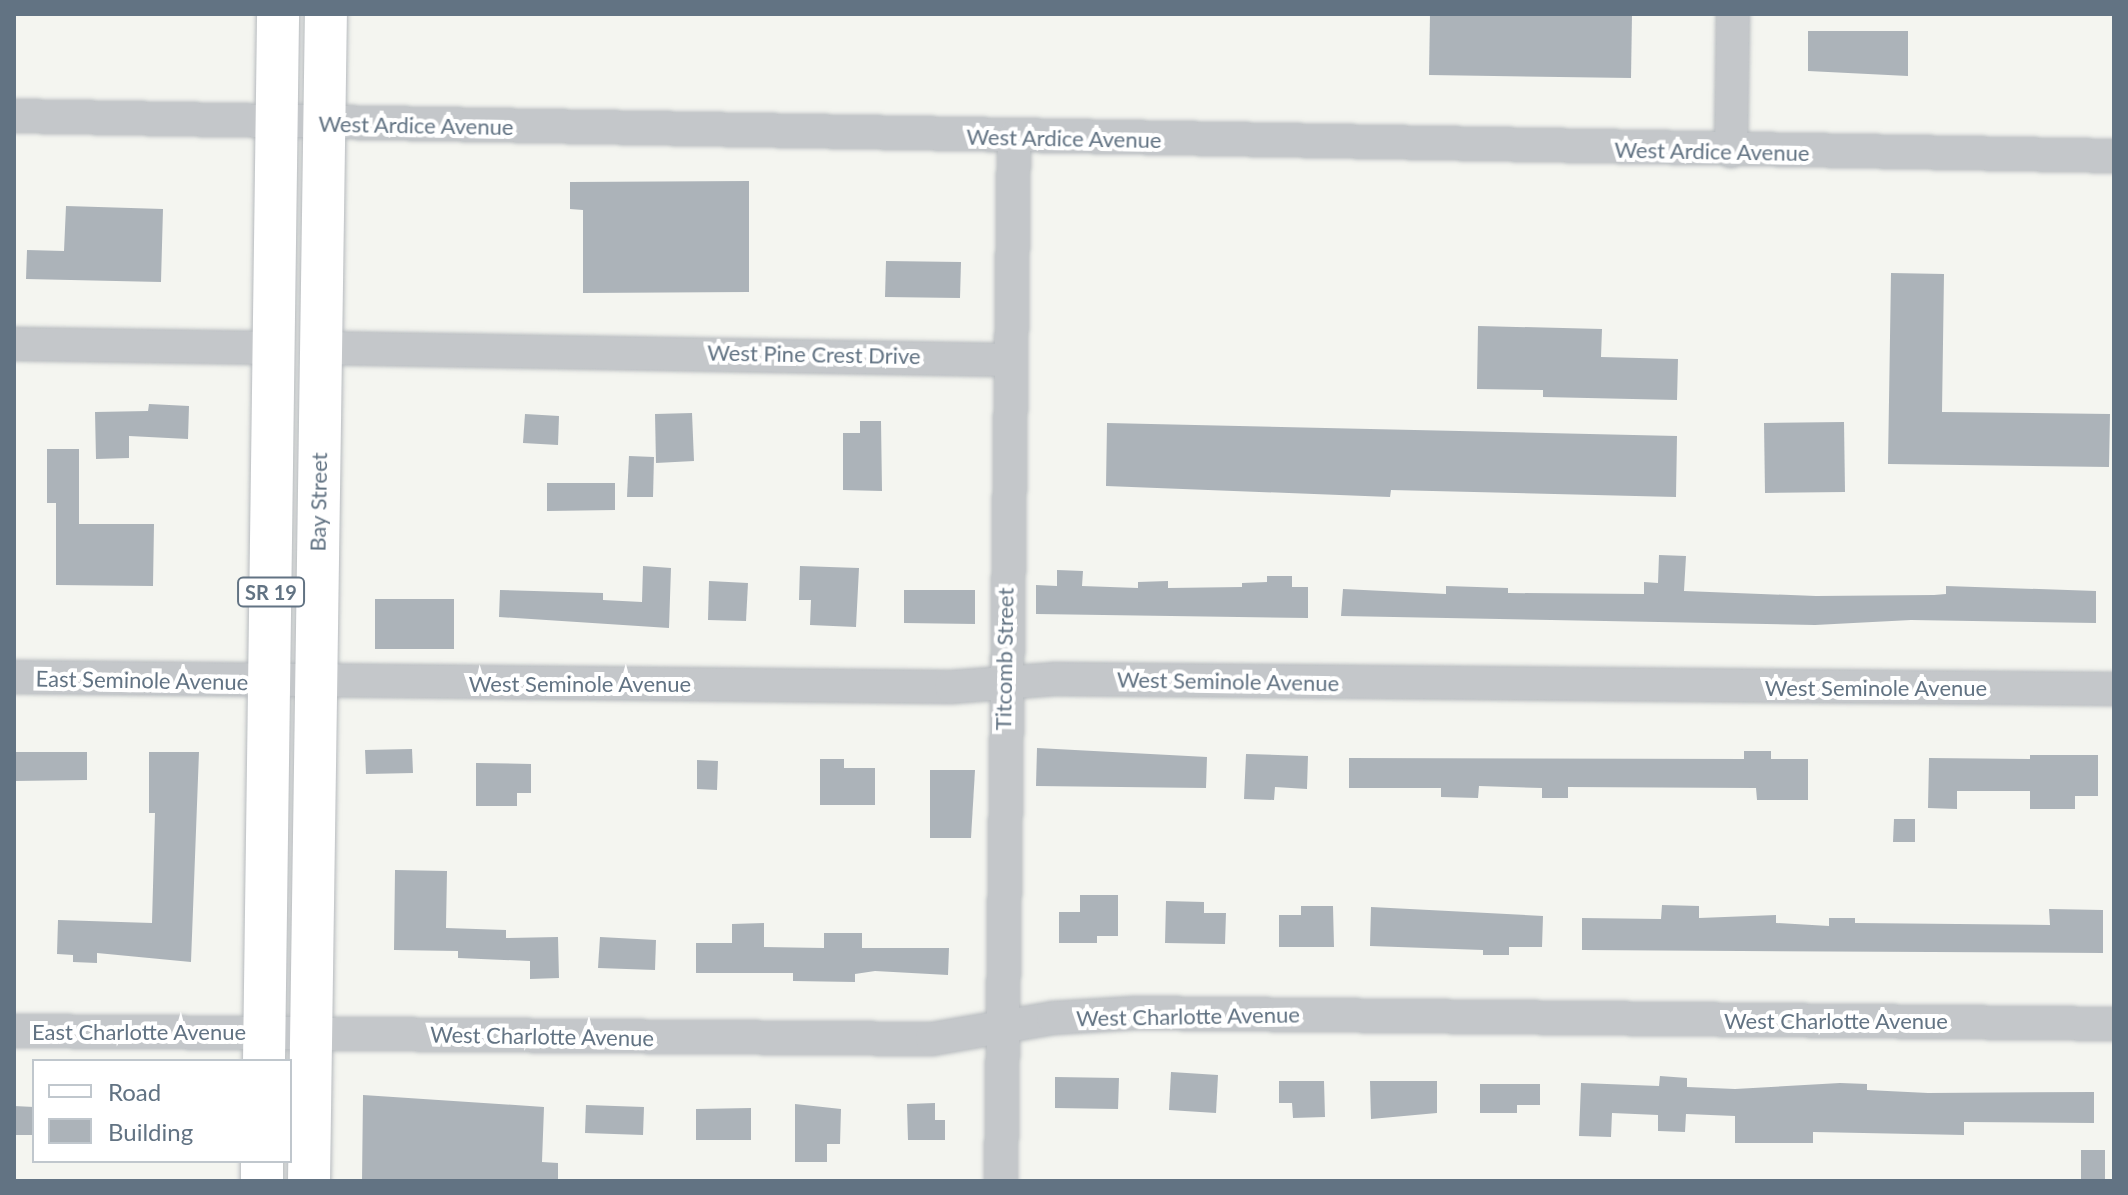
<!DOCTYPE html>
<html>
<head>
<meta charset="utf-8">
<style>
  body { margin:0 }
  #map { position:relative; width:2128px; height:1195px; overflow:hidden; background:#f4f5f0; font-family:Lato,sans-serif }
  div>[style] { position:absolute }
  .building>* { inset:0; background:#acb3b9 }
  .roads { filter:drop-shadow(0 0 2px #b6babe) drop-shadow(0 0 2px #b6babe) }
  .minor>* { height:32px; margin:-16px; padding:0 16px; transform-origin:16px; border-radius:16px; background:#c4c7ca }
  .major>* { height:42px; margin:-21px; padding:0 21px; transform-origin:21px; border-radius:21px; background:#fff }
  span { translate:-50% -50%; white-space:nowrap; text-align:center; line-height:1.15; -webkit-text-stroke:8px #fff; paint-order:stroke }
  .shield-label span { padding:2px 6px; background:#fff; border:2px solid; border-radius:6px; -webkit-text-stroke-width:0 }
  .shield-label { font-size:20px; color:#627383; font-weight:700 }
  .street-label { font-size:22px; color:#627383 }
  .frame { position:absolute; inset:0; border:16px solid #627383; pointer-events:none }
  .legend { position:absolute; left:32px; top:1059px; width:260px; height:104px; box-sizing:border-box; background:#fff; border:2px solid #c0c7cd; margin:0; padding:10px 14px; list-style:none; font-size:24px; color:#627383 }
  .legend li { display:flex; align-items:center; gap:16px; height:40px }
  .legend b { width:40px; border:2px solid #c0c7cd }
</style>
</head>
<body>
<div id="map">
  <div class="building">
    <div style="clip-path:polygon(1430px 14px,1632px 14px,1631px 78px,1429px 75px)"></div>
    <div style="clip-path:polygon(1808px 31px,1908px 31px,1908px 76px,1808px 71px)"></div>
    <div style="clip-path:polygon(749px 181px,749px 292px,583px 293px,583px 210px,570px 209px,570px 182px)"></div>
    <div style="clip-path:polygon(66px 206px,163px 209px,161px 282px,26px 279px,27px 250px,64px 251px)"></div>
    <div style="clip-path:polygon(886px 261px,961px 262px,960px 298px,885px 297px)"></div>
    <div style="clip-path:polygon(1891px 273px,1944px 274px,1942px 412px,2110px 414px,2109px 467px,1888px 464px)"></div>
    <div style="clip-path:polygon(1478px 326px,1602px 329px,1601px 357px,1678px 359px,1677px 400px,1543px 397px,1543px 390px,1477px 389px)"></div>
    <div style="clip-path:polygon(149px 404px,189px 406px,188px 439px,129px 436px,129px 458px,96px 459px,95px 412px,148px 411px)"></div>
    <div style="clip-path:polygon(692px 413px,694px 461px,656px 463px,655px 414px)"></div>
    <div style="clip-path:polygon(525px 414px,559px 416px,558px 445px,523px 443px)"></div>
    <div style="clip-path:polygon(860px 421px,881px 421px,882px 491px,843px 490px,843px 433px,860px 433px)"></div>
    <div style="clip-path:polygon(1844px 422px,1845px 492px,1765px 493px,1764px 423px)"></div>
    <div style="clip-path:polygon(1107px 423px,1677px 436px,1676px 497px,1391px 490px,1390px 497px,1106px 486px)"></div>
    <div style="clip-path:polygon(47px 449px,79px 449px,79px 524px,154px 524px,153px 586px,56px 585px,56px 503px,47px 503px)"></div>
    <div style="clip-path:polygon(629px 456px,654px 457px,653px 497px,627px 497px)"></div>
    <div style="clip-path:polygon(547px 483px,615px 483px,615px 510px,547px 511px)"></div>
    <div style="clip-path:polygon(1659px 555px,1686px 556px,1684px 591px,1816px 596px,1934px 595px,1946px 594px,1946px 586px,2096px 591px,2096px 623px,1911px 620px,1815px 625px,1341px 616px,1343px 589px,1446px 594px,1446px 586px,1508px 588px,1508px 593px,1644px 594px,1644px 582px,1658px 583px)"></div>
    <div style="clip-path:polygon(643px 566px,671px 568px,669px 628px,499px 617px,500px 590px,603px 593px,603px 600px,642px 602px)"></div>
    <div style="clip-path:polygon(800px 566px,859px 568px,856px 627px,810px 625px,811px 600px,799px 600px)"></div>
    <div style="clip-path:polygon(1057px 570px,1083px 571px,1082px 586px,1138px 588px,1138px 582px,1168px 581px,1168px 588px,1242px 587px,1242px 583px,1267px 582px,1267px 576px,1292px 576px,1292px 587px,1308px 587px,1308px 618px,1036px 614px,1036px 585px,1057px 586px)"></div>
    <div style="clip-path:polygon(709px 581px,748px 583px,746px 621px,708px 620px)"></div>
    <div style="clip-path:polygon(904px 590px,975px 590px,975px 624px,904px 623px)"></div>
    <div style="clip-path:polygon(375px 599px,454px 599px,454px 649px,375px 649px)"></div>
    <div style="clip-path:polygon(1037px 748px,1207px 757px,1206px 788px,1036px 786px)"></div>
    <div style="clip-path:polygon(412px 749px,413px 773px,366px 774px,365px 750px)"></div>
    <div style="clip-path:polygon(1744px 751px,1771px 751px,1771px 759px,1808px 759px,1808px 800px,1757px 800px,1756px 788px,1568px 787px,1568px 798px,1542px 798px,1542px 788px,1479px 786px,1478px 798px,1441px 797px,1441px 788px,1349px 788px,1349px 758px,1744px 759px)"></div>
    <div style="clip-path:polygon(14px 752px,87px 752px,87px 780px,14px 781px)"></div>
    <div style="clip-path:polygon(149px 752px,199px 752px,191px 962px,97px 953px,97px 963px,73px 962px,73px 955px,57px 954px,58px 920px,152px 923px,155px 813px,149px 813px)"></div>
    <div style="clip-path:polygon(1246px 754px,1308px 756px,1307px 789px,1275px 787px,1274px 800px,1244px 799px)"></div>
    <div style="clip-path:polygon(2030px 755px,2098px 755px,2098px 796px,2075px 796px,2075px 809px,2030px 809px,2030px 791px,1957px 791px,1957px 809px,1928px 808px,1929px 758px,2030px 759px)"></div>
    <div style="clip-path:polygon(820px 759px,844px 759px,844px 768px,875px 768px,875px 805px,820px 805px)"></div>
    <div style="clip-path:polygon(697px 760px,718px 761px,717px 790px,697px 789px)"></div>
    <div style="clip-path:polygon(476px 763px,531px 764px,531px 793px,517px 793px,517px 806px,476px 806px)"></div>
    <div style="clip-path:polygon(930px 770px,975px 770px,971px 838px,930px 838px)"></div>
    <div style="clip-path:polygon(1894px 819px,1915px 819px,1915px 842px,1893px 842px)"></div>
    <div style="clip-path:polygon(395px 870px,447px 871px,446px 928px,506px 930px,506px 938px,558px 937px,559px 978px,530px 979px,530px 961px,458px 958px,458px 951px,394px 950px)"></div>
    <div style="clip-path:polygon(1080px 895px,1118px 895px,1118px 936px,1097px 936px,1097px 943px,1059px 943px,1059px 912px,1080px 912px)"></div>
    <div style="clip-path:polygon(1166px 901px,1204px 902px,1204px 913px,1226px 913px,1225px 944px,1165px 943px)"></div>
    <div style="clip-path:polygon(1662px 905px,1699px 906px,1699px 918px,1776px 915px,1776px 923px,1829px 926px,1829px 918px,1855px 918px,1855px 923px,2050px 925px,2049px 909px,2103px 910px,2103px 953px,1582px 950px,1582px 918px,1661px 919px)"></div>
    <div style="clip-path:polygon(1301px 906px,1333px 906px,1334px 947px,1279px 947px,1279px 915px,1301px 915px)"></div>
    <div style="clip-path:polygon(1371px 907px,1543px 916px,1542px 947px,1509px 947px,1509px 955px,1483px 955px,1483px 950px,1370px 946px)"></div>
    <div style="clip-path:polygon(764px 923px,764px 947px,824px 948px,824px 933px,862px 933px,862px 948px,949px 948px,948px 975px,875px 971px,855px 974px,855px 982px,793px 981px,793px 973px,696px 973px,696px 943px,732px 943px,732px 924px)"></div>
    <div style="clip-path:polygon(600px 937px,656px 940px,655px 970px,598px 968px)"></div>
    <div style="clip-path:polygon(1171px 1072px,1218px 1075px,1216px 1113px,1169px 1110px)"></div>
    <div style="clip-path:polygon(1660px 1076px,1687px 1078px,1687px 1087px,1735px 1089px,1840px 1083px,1867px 1084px,1867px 1090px,1928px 1093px,2094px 1092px,2094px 1123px,1964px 1122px,1964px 1135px,1813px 1132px,1813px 1143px,1735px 1143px,1735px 1116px,1686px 1114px,1685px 1132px,1658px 1131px,1658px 1115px,1612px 1113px,1611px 1137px,1579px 1136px,1581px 1083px,1659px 1086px)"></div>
    <div style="clip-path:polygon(1055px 1077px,1119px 1078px,1118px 1109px,1055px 1108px)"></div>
    <div style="clip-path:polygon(1279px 1081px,1324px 1081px,1325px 1117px,1293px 1118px,1292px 1103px,1279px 1103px)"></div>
    <div style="clip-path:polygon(1370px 1081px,1437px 1081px,1437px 1113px,1371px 1119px)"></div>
    <div style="clip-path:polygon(1480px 1084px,1540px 1084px,1540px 1105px,1517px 1105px,1517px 1113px,1480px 1113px)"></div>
    <div style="clip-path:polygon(363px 1095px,544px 1107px,542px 1162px,558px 1163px,558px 1181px,362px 1181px)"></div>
    <div style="clip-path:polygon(935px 1103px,935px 1120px,945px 1120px,945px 1140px,908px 1140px,907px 1104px)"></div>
    <div style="clip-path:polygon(795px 1104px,841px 1109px,840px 1144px,827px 1144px,827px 1162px,795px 1162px)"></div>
    <div style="clip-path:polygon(586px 1105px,644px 1107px,643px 1135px,585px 1133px)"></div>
    <div style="clip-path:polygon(14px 1106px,34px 1107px,34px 1135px,14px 1135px)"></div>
    <div style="clip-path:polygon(751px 1108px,751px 1140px,696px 1140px,696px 1109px)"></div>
    <div style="clip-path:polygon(2081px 1150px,2105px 1150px,2105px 1181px,2081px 1181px)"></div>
  </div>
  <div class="roads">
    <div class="minor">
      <div style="left:14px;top:116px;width:2100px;rotate:1.09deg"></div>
      <div style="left:1731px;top:151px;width:137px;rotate:-89.2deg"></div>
      <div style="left:14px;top:344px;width:259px;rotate:0.9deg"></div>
      <div style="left:320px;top:348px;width:689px;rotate:1deg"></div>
      <div style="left:14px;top:677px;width:937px;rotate:0.61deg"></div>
      <div style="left:951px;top:687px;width:103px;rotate:-4.4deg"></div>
      <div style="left:1054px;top:679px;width:1060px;rotate:0.54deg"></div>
      <div style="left:14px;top:1031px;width:918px;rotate:0.5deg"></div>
      <div style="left:932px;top:1039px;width:123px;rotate:-9.8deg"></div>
      <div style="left:1053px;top:1018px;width:82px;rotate:-3.5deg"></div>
      <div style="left:1135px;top:1013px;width:979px;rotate:0.64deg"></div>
      <div style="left:1001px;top:1181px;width:1044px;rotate:-89.29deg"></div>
    </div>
    <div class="major">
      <div style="left:264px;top:1061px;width:1047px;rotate:-89.23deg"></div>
      <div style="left:262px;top:1181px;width:20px;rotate:-90deg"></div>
      <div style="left:309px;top:1181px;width:1167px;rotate:-89.17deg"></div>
    </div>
  </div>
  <div class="shield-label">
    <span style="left:271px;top:592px">SR 19</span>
  </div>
  <div class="street-label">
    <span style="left:416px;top:125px;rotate:1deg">West Ardice Avenue</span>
    <span style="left:1064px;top:138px;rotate:1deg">West Ardice Avenue</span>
    <span style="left:1712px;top:151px;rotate:1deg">West Ardice Avenue</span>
    <span style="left:814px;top:354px;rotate:1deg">West Pine Crest Drive</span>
    <span style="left:318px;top:502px;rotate:-89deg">Bay Street</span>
    <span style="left:1004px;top:659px;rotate:-89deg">Titcomb Street</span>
    <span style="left:142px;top:680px;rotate:1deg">East Seminole Avenue</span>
    <span style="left:1228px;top:681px;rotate:1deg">West Seminole Avenue</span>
    <span style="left:580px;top:684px">West Seminole Avenue</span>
    <span style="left:1876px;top:688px">West Seminole Avenue</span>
    <span style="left:1188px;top:1016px;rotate:-1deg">West Charlotte Avenue</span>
    <span style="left:1836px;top:1021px">West Charlotte Avenue</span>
    <span style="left:139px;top:1032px">East Charlotte Avenue</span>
    <span style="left:542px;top:1036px;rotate:1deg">West Charlotte Avenue</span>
  </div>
  <div class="frame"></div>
  <ul class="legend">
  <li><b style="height:10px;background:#fff"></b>Road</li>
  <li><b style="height:22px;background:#acb3b9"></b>Building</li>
  </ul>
</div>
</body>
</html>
